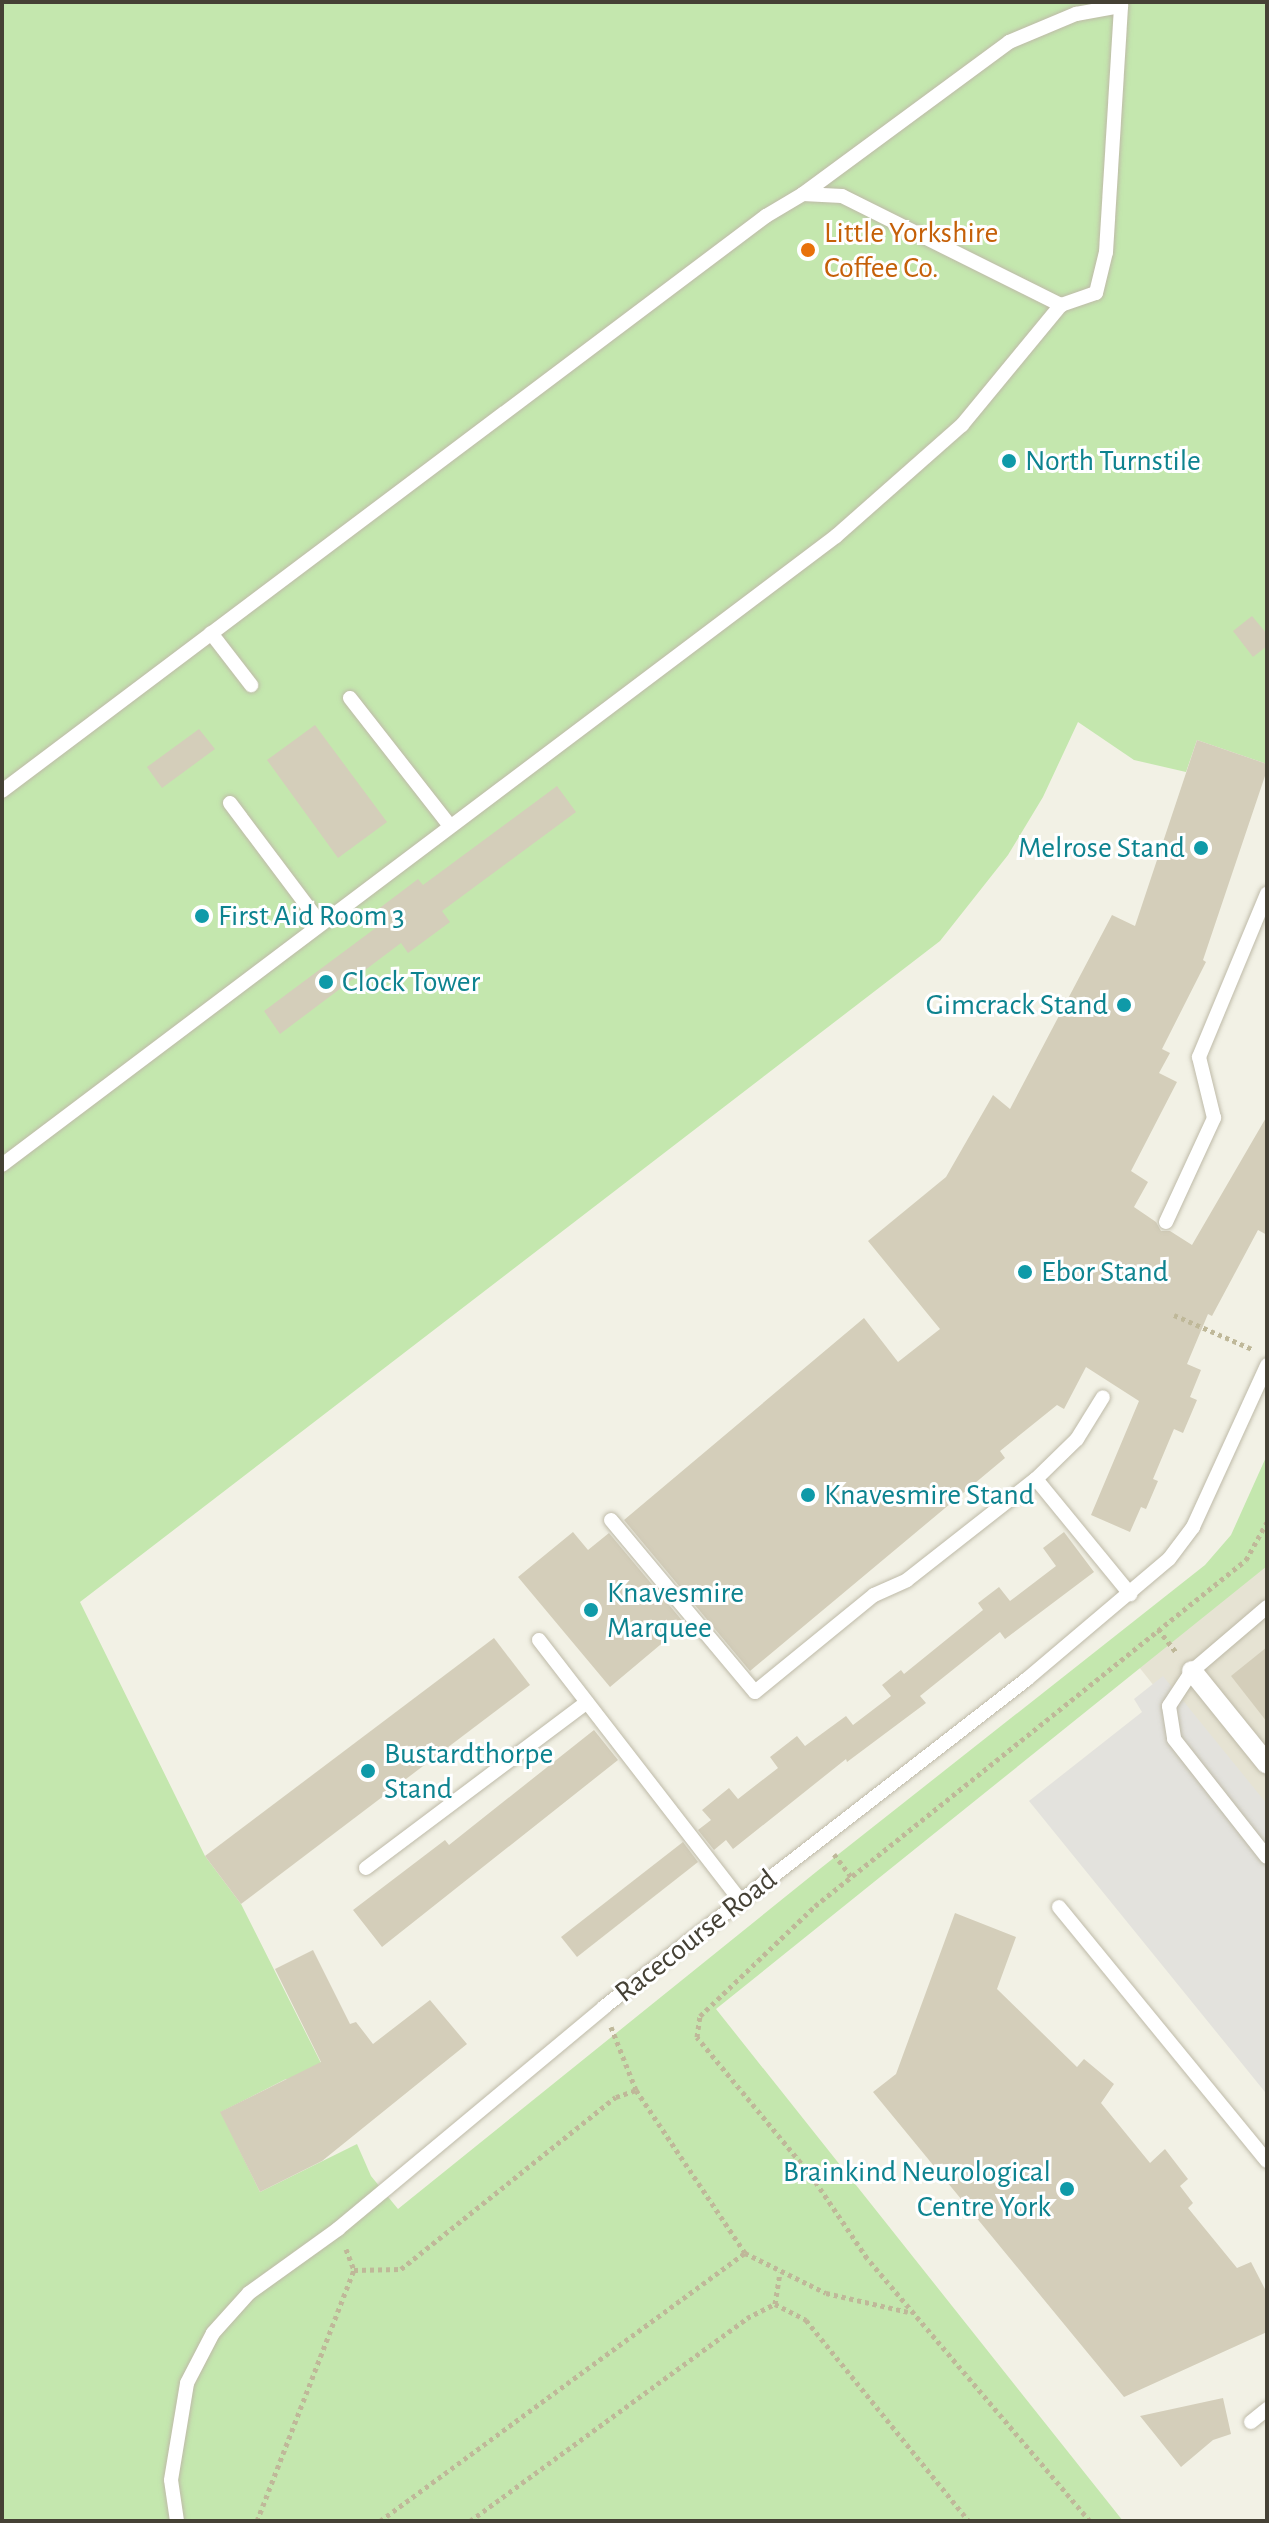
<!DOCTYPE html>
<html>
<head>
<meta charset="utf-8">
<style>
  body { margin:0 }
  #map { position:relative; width:1269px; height:2523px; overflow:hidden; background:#f2f1e5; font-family:"Alegreya Sans",sans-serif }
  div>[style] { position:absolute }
  .residential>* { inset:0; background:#e6e3d3 }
  .green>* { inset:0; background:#c4e7ae }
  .parking>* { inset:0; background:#e3e2dd }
  .building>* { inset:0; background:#d4ceba }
  .path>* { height:5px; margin-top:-2.5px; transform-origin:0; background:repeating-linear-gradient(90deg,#bfb899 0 4px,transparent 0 8px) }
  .roads { filter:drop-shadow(0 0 2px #bebaa8) drop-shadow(0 0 2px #bebaa8) }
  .service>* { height:14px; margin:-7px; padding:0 7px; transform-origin:7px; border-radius:7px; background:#fff }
  .pedestrian>* { height:20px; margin:-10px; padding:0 10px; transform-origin:10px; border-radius:10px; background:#fff }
  .dots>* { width:22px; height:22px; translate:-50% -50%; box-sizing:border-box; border:4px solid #fff; border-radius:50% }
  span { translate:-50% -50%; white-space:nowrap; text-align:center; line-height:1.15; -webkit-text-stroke:6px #fff; paint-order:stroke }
  .food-label { font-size:30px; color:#c56008 }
  .left { translate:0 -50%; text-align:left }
  .culture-label { font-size:30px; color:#0d838f }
  .right { translate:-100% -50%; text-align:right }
  .street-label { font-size:30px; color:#454135 }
  .frame { position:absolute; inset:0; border:4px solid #454135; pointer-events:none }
</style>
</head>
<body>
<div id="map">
  <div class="residential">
    <div style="clip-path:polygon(1267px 1555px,1267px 1828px,1135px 1662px)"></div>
  </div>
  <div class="green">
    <div style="clip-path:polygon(2px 2px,1267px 2px,1267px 764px,1197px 740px,1186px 772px,1134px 760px,1078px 722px,1043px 797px,1008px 855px,940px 941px,80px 1602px,205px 1856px,241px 1904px,334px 2089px,286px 2079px,221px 2112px,260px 2192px,357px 2144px,371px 2176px,398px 2209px,821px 1868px,1205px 1565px,1231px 1535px,1267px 1455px,1267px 1566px,716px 2009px,1123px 2521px,2px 2521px)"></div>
  </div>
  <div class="parking">
    <div style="clip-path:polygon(1163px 1676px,1267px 1804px,1265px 2092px,1029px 1801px,1142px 1712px,1134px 1699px)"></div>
  </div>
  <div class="building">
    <div style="clip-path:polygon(1252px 616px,1267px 634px,1267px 646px,1253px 657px,1233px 631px)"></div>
    <div style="clip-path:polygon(315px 725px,387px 822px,338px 858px,267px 760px)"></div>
    <div style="clip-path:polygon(199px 729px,215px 749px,162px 788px,147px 767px)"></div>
    <div style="clip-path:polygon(1197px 740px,1267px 764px,1267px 770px,1203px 960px,1206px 962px,1162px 1049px,1170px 1053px,1159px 1073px,1177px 1082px,1131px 1171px,1148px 1182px,1134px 1207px,1156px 1222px,1161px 1231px,1170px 1231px,1192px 1245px,1267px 1116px,1267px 1235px,1258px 1230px,1212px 1316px,1208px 1314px,1187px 1364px,1201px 1370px,1190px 1397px,1197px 1400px,1183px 1433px,1174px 1429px,1153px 1479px,1158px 1481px,1146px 1509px,1141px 1507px,1130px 1532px,1091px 1515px,1139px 1401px,1086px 1367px,1064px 1409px,1057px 1405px,1000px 1451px,1005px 1458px,750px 1671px,624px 1520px,864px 1318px,898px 1362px,940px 1329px,868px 1241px,946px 1177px,993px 1095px,1010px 1109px,1112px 915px,1135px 926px)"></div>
    <div style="clip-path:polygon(557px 786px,576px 812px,442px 911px,450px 922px,408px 953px,401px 943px,280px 1034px,264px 1011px,385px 921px,377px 910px,418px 879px,423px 885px)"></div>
    <div style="clip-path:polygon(573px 1532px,588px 1550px,609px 1533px,685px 1624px,610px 1687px,518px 1577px)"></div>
    <div style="clip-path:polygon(1064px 1532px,1094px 1572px,1005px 1639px,1000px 1632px,920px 1696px,926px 1703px,847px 1762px,846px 1759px,733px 1849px,726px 1840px,714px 1850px,698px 1830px,711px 1820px,702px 1810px,729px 1788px,738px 1799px,778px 1768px,770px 1757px,797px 1736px,805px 1746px,846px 1716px,853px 1725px,891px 1696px,882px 1685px,901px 1670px,904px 1674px,983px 1610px,978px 1603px,999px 1587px,1010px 1601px,1056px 1566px,1043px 1548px)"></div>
    <div style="clip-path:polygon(494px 1638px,530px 1685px,241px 1904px,205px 1856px)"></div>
    <div style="clip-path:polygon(1267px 1647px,1267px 1722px,1231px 1676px)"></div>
    <div style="clip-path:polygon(594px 1730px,618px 1760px,382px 1947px,353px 1910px,445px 1840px,449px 1845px)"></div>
    <div style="clip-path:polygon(683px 1842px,698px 1862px,577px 1957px,561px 1937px)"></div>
    <div style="clip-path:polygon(955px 1913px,1016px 1937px,997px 1989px,1077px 2067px,1084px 2059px,1114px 2084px,1101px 2103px,1150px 2163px,1165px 2149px,1188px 2179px,1180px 2186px,1193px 2203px,1188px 2208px,1237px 2268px,1251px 2262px,1267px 2293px,1267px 2332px,1124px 2397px,873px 2092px,896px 2074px)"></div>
    <div style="clip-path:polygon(313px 1950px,350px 2024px,356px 2022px,373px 2044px,430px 2000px,467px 2044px,322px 2161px,260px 2192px,220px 2112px,321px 2062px,275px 1969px)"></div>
    <div style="clip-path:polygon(1223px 2398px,1231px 2434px,1213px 2440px,1181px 2467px,1140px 2416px)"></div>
  </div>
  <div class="path">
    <div style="left:1174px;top:1315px;width:87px;rotate:23.6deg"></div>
    <div style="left:1158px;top:1629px;width:29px;rotate:52deg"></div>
    <div style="left:834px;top:1854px;width:31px;rotate:53deg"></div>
    <div style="left:636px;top:2090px;width:196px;rotate:56.2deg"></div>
    <div style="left:346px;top:2249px;width:22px;rotate:69deg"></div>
    <div style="left:354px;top:2270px;width:47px;rotate:-1.2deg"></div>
    <div style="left:401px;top:2269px;width:275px;rotate:-38.7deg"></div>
    <div style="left:616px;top:2097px;width:21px;rotate:-19deg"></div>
    <div style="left:636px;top:2090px;width:68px;rotate:-111.6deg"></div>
    <div style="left:775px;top:2304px;width:32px;rotate:-81deg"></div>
    <div style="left:257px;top:2521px;width:269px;rotate:-68.9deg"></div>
    <div style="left:380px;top:2521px;width:453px;rotate:-36.3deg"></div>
    <div style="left:745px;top:2253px;width:90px;rotate:26.3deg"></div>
    <div style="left:826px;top:2293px;width:84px;rotate:13deg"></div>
    <div style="left:470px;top:2521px;width:343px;rotate:-36.2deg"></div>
    <div style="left:747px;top:2318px;width:31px;rotate:-27deg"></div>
    <div style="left:775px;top:2304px;width:35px;rotate:27deg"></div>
    <div style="left:806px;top:2320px;width:259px;rotate:51deg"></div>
    <div style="left:1090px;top:2521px;width:345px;rotate:-130.3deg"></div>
    <div style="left:867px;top:2258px;width:100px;rotate:-124deg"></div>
    <div style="left:811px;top:2175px;width:179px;rotate:-129.6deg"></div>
    <div style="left:697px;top:2037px;width:21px;rotate:-82deg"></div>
    <div style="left:700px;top:2016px;width:159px;rotate:-43.7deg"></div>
    <div style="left:815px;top:1906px;width:553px;rotate:-38.76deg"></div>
    <div style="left:1246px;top:1560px;width:43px;rotate:-61.1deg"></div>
  </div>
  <div class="roads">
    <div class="service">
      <div style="left:803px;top:194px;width:39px;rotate:3deg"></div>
      <div style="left:842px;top:196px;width:245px;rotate:26.5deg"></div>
      <div style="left:1061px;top:305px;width:37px;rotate:-19deg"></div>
      <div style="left:1096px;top:293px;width:42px;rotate:-76.3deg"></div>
      <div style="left:1106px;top:252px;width:246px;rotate:-86.5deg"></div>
      <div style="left:211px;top:633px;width:66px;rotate:52.4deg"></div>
      <div style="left:350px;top:698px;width:162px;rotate:52deg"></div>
      <div style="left:2px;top:791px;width:956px;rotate:-36.97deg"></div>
      <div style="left:766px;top:216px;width:43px;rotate:-30.7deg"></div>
      <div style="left:803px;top:194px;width:256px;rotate:-36.4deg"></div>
      <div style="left:1009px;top:42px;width:73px;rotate:-22.7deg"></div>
      <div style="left:1076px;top:14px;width:46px;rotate:-10.1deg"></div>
      <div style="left:1121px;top:6px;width:4px;rotate:-90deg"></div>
      <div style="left:230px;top:803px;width:150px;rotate:53.1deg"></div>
      <div style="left:2px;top:1165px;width:1045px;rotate:-37.02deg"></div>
      <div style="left:836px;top:536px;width:168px;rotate:-41.4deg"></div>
      <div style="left:962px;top:425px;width:156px;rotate:-50.5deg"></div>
      <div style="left:1166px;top:1222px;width:115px;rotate:-65.2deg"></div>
      <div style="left:1214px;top:1118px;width:63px;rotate:-103.8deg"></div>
      <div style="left:1199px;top:1057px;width:177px;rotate:-67.4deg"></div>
      <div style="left:1036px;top:1479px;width:149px;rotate:50.7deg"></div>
      <div style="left:611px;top:1520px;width:224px;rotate:50.1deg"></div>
      <div style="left:755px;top:1692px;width:154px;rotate:-39.2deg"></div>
      <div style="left:874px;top:1595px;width:36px;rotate:-24deg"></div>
      <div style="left:907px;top:1580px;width:164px;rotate:-38.1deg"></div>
      <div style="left:1036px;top:1479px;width:57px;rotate:-44.3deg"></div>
      <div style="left:1077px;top:1439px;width:49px;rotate:-58.2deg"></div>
      <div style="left:1267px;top:1607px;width:99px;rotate:139.5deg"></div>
      <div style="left:1192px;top:1671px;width:42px;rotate:123.3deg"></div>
      <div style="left:1169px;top:1706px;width:33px;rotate:81deg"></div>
      <div style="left:1174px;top:1739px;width:150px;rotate:51.8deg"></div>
      <div style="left:539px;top:1640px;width:330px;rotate:52.3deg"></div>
      <div style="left:366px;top:1868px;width:276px;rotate:-36.9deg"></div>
      <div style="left:1059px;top:1907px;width:328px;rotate:50.7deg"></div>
      <div style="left:1251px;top:2422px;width:21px;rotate:-39deg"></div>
      <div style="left:177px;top:2521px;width:41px;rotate:-98.3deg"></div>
      <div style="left:171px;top:2480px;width:98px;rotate:-80.6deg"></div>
      <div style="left:187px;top:2383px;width:56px;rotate:-62.5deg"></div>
      <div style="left:213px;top:2333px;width:54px;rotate:-48deg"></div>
      <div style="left:249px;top:2293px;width:110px;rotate:-35.7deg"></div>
      <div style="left:338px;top:2229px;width:346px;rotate:-39.8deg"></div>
      <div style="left:604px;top:2007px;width:535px;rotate:-37.79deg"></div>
      <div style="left:1027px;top:1679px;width:186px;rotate:-40.2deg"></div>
      <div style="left:1169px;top:1559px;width:40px;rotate:-53deg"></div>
      <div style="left:1193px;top:1527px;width:178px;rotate:-65.4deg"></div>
    </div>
    <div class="pedestrian">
      <div style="left:1192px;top:1671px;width:119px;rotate:51.1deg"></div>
    </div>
  </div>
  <div class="dots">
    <div style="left:808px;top:250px;background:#e8710a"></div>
    <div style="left:1009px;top:461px;background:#0f9aa8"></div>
    <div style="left:1201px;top:848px;background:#0f9aa8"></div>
    <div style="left:202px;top:916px;background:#0f9aa8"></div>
    <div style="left:326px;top:982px;background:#0f9aa8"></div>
    <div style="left:1124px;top:1005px;background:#0f9aa8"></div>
    <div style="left:1025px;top:1272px;background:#0f9aa8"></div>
    <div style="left:808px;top:1495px;background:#0f9aa8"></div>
    <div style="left:591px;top:1610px;background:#0f9aa8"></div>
    <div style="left:368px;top:1771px;background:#0f9aa8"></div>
    <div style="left:1067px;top:2189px;background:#0f9aa8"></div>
  </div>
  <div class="food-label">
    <span class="left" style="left:824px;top:250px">Little Yorkshire<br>Coffee Co.</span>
  </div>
  <div class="culture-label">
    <span class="left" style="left:1025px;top:461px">North Turnstile</span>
    <span class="right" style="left:1185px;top:848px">Melrose Stand</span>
    <span class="left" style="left:218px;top:916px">First Aid Room 3</span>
    <span class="left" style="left:342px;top:982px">Clock Tower</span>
    <span class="right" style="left:1108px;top:1005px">Gimcrack Stand</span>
    <span class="left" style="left:1041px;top:1272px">Ebor Stand</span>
    <span class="left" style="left:824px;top:1495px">Knavesmire Stand</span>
    <span class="left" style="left:607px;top:1610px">Knavesmire<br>Marquee</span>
    <span class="left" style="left:384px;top:1771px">Bustardthorpe<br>Stand</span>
    <span class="right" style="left:1051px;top:2189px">Brainkind Neurological<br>Centre York</span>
  </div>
  <div class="street-label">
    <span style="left:696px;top:1936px;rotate:-38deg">Racecourse Road</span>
  </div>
  <div class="frame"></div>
</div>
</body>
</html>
